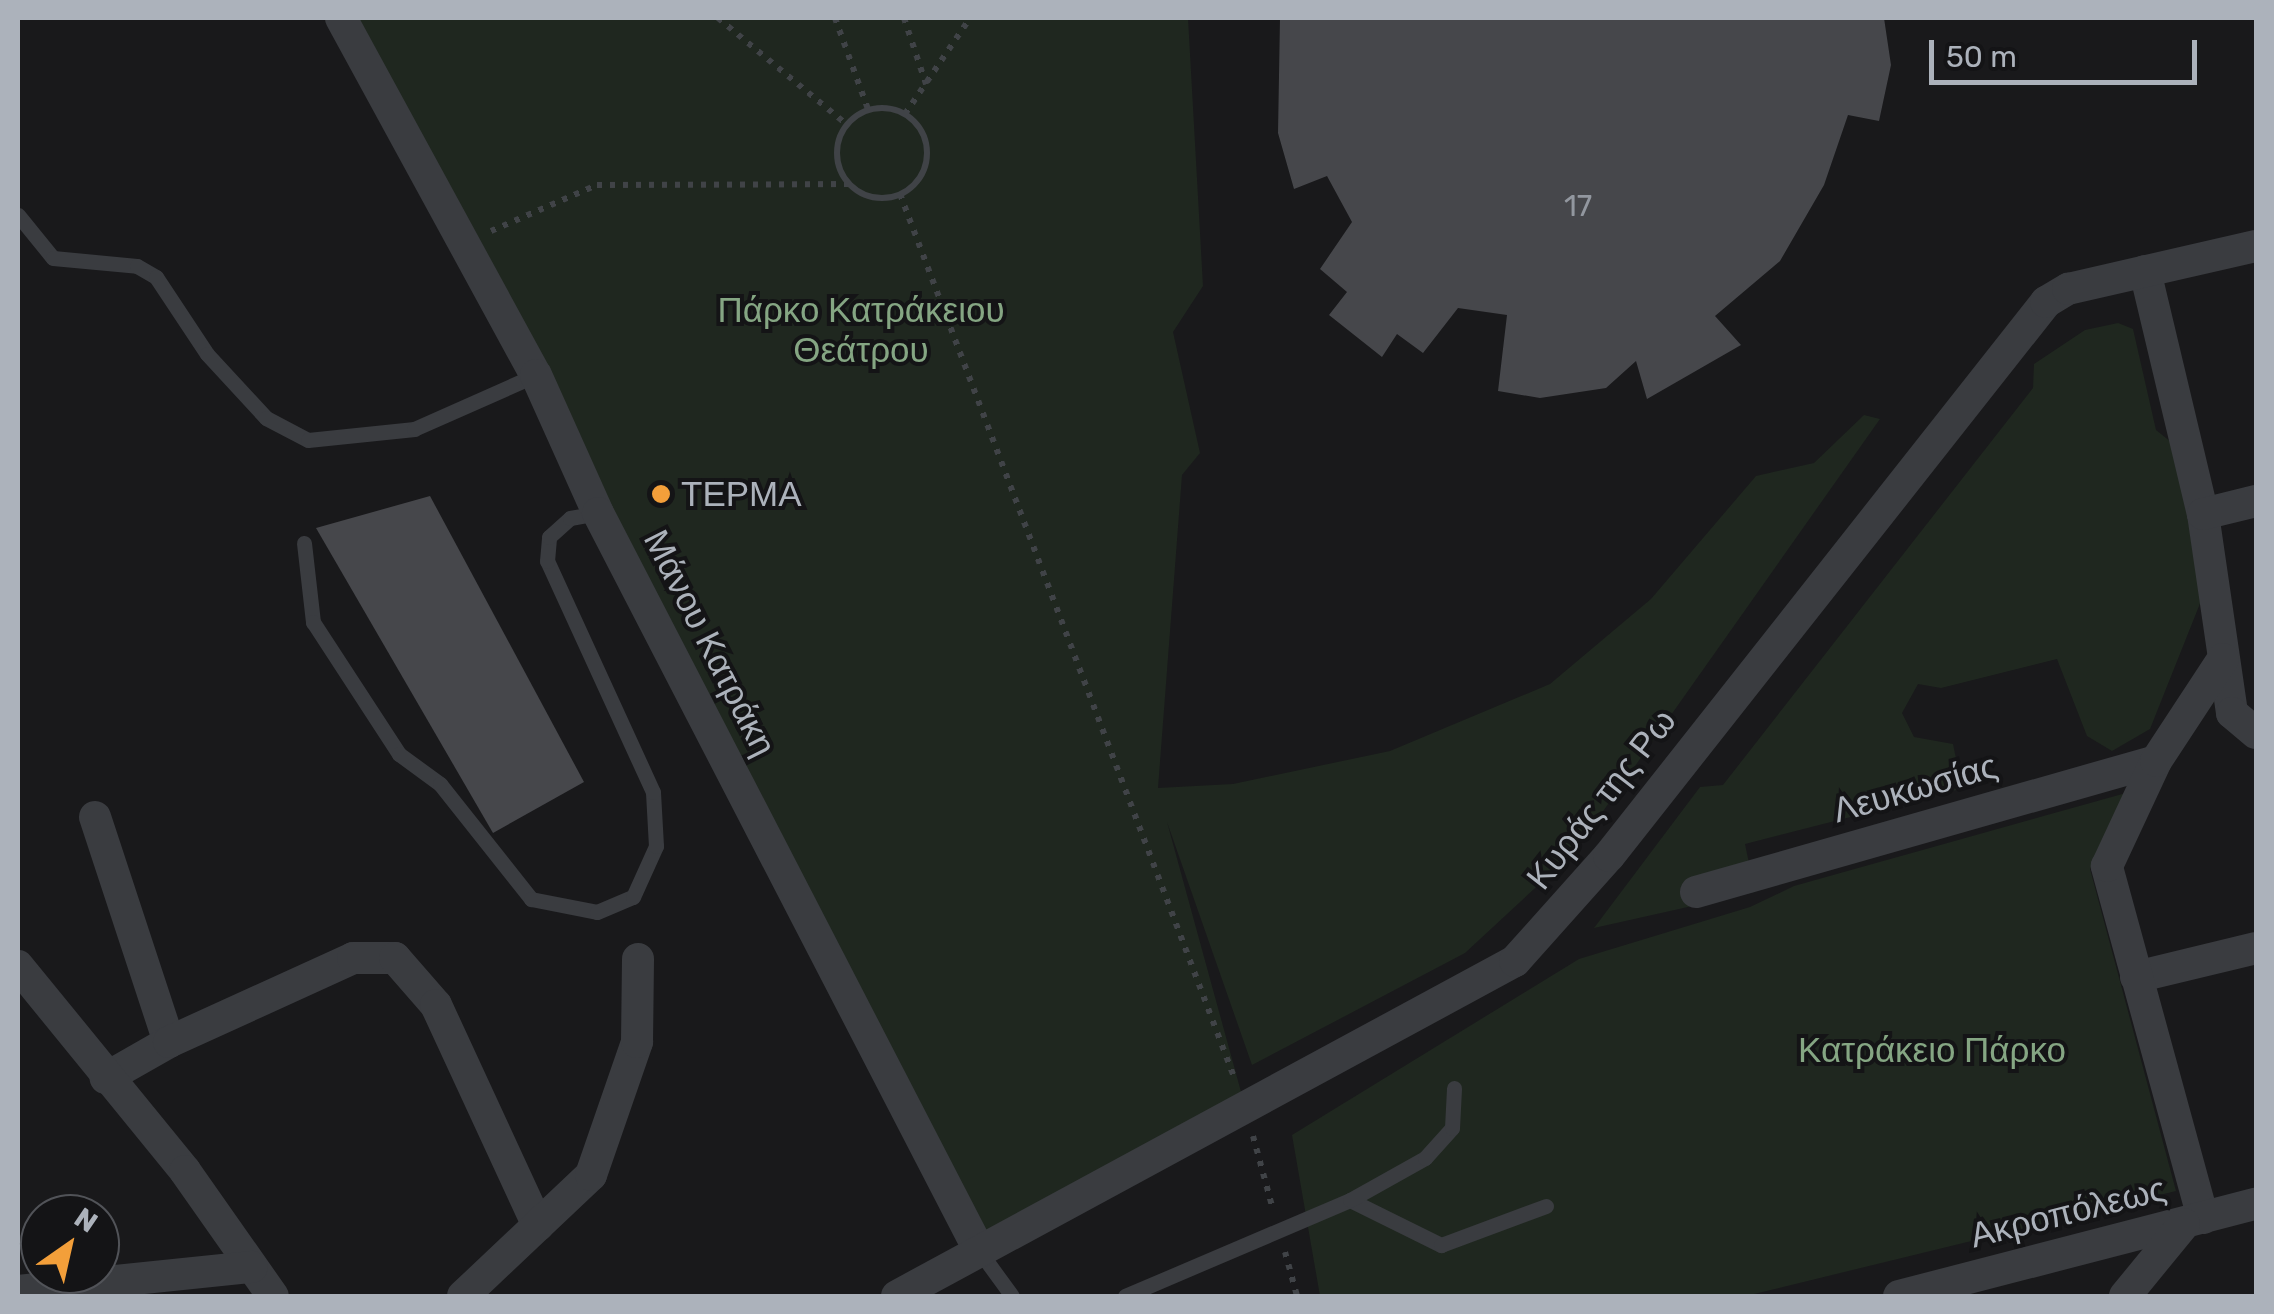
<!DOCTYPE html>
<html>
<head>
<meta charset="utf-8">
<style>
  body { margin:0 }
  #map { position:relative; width:2274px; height:1314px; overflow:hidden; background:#19191b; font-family:Rubik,sans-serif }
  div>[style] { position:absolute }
  .green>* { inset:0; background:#1f271f }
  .building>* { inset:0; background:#46474b }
  .path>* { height:6px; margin-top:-3px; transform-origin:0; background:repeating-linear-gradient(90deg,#404347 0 5px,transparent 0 13px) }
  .path>.ring { margin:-3px; padding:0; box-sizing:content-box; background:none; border:6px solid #404347; border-radius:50% }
  .lane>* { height:15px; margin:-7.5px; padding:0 7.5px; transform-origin:7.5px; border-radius:7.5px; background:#3a3c40 }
  .street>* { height:32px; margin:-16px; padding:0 16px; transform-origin:16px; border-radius:16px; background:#3a3c40 }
  .dots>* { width:28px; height:28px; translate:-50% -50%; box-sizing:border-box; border:5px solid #141416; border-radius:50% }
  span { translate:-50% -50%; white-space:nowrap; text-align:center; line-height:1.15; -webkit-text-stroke:8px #141416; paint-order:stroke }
  .number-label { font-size:30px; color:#92979f }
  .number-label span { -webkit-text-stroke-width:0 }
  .park-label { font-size:35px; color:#85a683 }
  .poi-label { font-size:35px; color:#acb2bb }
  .left { translate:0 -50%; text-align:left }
  .street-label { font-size:35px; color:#acb2bb }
  .frame { position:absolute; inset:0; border:20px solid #acb2bb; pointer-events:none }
  .north { position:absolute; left:20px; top:1194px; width:100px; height:100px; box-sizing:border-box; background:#141416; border:2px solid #515358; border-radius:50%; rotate:34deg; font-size:28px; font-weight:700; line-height:40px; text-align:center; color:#acb2bb }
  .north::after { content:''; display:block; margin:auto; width:35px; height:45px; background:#f39f3a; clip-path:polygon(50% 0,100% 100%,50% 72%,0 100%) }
  .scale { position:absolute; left:1929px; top:40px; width:268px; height:45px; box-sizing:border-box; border:5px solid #acb2bb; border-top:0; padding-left:12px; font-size:30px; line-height:35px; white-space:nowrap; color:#acb2bb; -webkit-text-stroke:8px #141416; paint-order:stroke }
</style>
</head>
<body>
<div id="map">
  <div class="green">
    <div style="clip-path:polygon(343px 18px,1188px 18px,1203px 286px,1173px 332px,1200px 453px,1182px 475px,1158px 788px,1233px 784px,1390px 751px,1550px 684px,1651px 599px,1756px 476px,1814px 463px,1864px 415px,1880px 419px,1575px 851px,1465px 953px,1252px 1065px,1167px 822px,1246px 1110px,980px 1252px)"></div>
    <div style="clip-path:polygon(2118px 323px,2133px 329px,2156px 430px,2171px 442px,2180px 470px,2201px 601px,2150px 729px,2112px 751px,2087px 736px,2057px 659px,1941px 688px,1918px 684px,1902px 713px,1914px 737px,1953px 744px,1958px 768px,1976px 785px,1745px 844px,1755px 892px,1594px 928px,1700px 787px,1723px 785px,2033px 388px,2034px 364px,2085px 330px)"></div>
    <div style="clip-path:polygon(2126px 793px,2090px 869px,2176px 1191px,1746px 1296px,1320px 1296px,1292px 1135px,1579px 959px,1750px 907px,1794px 886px)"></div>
  </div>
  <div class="building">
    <div style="clip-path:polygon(1280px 18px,1884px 18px,1891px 65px,1879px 121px,1848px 115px,1824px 185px,1780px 261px,1715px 316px,1741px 345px,1647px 399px,1636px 361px,1606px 388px,1540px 398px,1498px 391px,1507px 315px,1458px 308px,1423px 353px,1397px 334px,1382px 357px,1329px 315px,1347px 292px,1320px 269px,1352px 222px,1327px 176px,1294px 189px,1278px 133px)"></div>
    <div style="clip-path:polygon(430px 496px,584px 782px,493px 833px,316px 528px)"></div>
  </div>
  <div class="path">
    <div style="left:718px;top:18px;width:166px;rotate:39.6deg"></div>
    <div style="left:835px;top:18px;width:97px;rotate:70.1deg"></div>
    <div style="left:904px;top:18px;width:70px;rotate:71.6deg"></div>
    <div class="ring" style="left:837px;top:108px;width:84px;height:84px"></div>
    <div style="left:905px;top:114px;width:116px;rotate:-55.9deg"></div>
    <div style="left:900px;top:194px;width:944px;rotate:69.28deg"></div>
    <div style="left:491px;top:231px;width:116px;rotate:-23.5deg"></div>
    <div style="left:597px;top:185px;width:253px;rotate:-0.2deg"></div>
    <div style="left:1253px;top:1136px;width:73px;rotate:74.8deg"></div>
    <div style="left:1285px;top:1252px;width:46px;rotate:74.7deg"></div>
  </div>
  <div class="lane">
    <div style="left:18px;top:215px;width:55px;rotate:50.9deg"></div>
    <div style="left:53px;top:258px;width:84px;rotate:5.4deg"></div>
    <div style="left:137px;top:266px;width:22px;rotate:30deg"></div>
    <div style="left:156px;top:277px;width:92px;rotate:56.5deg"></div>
    <div style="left:207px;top:354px;width:87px;rotate:47.3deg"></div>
    <div style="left:266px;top:418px;width:47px;rotate:27.6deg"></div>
    <div style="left:308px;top:440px;width:107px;rotate:-5.9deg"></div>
    <div style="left:414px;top:429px;width:133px;rotate:-23.9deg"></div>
    <div style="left:304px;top:543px;width:80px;rotate:83.5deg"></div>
    <div style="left:313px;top:622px;width:158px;rotate:56.9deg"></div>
    <div style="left:399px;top:754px;width:51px;rotate:36.2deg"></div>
    <div style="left:440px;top:784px;width:147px;rotate:51.6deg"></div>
    <div style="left:531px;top:899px;width:67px;rotate:11.1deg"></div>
    <div style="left:597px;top:912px;width:39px;rotate:-23deg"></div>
    <div style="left:633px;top:897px;width:56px;rotate:-65.7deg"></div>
    <div style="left:656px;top:846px;width:54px;rotate:-93.2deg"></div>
    <div style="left:653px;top:792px;width:254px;rotate:-114.6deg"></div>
    <div style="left:547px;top:561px;width:24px;rotate:-85deg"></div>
    <div style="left:549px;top:537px;width:28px;rotate:-42deg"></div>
    <div style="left:570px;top:518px;width:28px;rotate:-10deg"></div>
    <div style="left:1350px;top:1200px;width:102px;rotate:26.3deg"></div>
    <div style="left:1441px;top:1245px;width:112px;rotate:-20.4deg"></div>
    <div style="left:980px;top:1252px;width:54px;rotate:54deg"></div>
    <div style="left:1125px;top:1296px;width:245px;rotate:-23.1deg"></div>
    <div style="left:1350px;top:1200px;width:86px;rotate:-29.2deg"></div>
    <div style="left:1425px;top:1158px;width:40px;rotate:-48deg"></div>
    <div style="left:1452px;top:1128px;width:40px;rotate:-87.1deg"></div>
  </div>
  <div class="street">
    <div style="left:341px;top:18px;width:407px;rotate:61.4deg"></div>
    <div style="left:536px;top:375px;width:151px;rotate:65.8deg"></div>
    <div style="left:598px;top:513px;width:832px;rotate:62.66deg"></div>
    <div style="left:2145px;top:271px;width:250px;rotate:76.6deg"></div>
    <div style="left:2203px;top:514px;width:201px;rotate:81.7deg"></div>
    <div style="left:2232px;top:713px;width:31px;rotate:40deg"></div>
    <div style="left:2203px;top:514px;width:55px;rotate:-13.8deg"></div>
    <div style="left:95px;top:817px;width:237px;rotate:71.8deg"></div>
    <div style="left:169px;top:1042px;width:73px;rotate:150.3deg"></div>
    <div style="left:1696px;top:892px;width:478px;rotate:-15.9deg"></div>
    <div style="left:18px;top:966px;width:264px;rotate:50.8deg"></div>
    <div style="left:185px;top:1171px;width:153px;rotate:54.9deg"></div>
    <div style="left:2136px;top:977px;width:123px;rotate:-13.6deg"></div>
    <div style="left:169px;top:1042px;width:202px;rotate:-24.5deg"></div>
    <div style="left:353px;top:958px;width:42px"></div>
    <div style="left:395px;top:958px;width:62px;rotate:48.9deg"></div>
    <div style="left:436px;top:1005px;width:243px;rotate:65.2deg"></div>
    <div style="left:2203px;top:1218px;width:365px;rotate:-105.3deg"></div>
    <div style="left:2107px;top:866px;width:116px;rotate:-65deg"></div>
    <div style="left:2156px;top:761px;width:122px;rotate:-56.7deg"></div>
    <div style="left:18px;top:1291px;width:235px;rotate:-5.9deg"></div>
    <div style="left:463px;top:1296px;width:176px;rotate:-43.4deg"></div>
    <div style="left:591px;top:1175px;width:141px;rotate:-70.9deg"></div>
    <div style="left:637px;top:1042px;width:83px;rotate:-89.3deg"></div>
    <div style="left:897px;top:1296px;width:703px;rotate:-28.46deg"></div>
    <div style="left:1515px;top:961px;width:141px;rotate:-48.2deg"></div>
    <div style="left:1609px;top:856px;width:706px;rotate:-51.73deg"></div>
    <div style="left:2046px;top:302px;width:26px;rotate:-31deg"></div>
    <div style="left:2068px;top:289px;width:193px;rotate:-12.9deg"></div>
    <div style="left:1899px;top:1296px;width:369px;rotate:-14.5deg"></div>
    <div style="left:2125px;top:1296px;width:93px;rotate:-50.7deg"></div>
  </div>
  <div class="dots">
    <div style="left:661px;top:494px;background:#f39f3a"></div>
  </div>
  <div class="number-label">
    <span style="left:1578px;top:206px">17</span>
  </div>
  <div class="park-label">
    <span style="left:861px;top:330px">Πάρκο Κατράκειου<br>Θεάτρου</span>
    <span style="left:1932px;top:1050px">Κατράκειο Πάρκο</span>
  </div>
  <div class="poi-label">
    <span class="left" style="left:681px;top:494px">ΤΕΡΜΑ</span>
  </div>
  <div class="street-label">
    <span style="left:710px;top:643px;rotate:63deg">Μάνου Κατράκη</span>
    <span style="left:1915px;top:788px;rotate:-16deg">Λευκωσίας</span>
    <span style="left:1601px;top:799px;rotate:-52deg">Κυράς της Ρω</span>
    <span style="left:2068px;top:1212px;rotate:-14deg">Ακροπόλεως</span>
  </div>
  <div class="frame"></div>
  <div class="north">N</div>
  <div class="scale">50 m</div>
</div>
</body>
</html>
